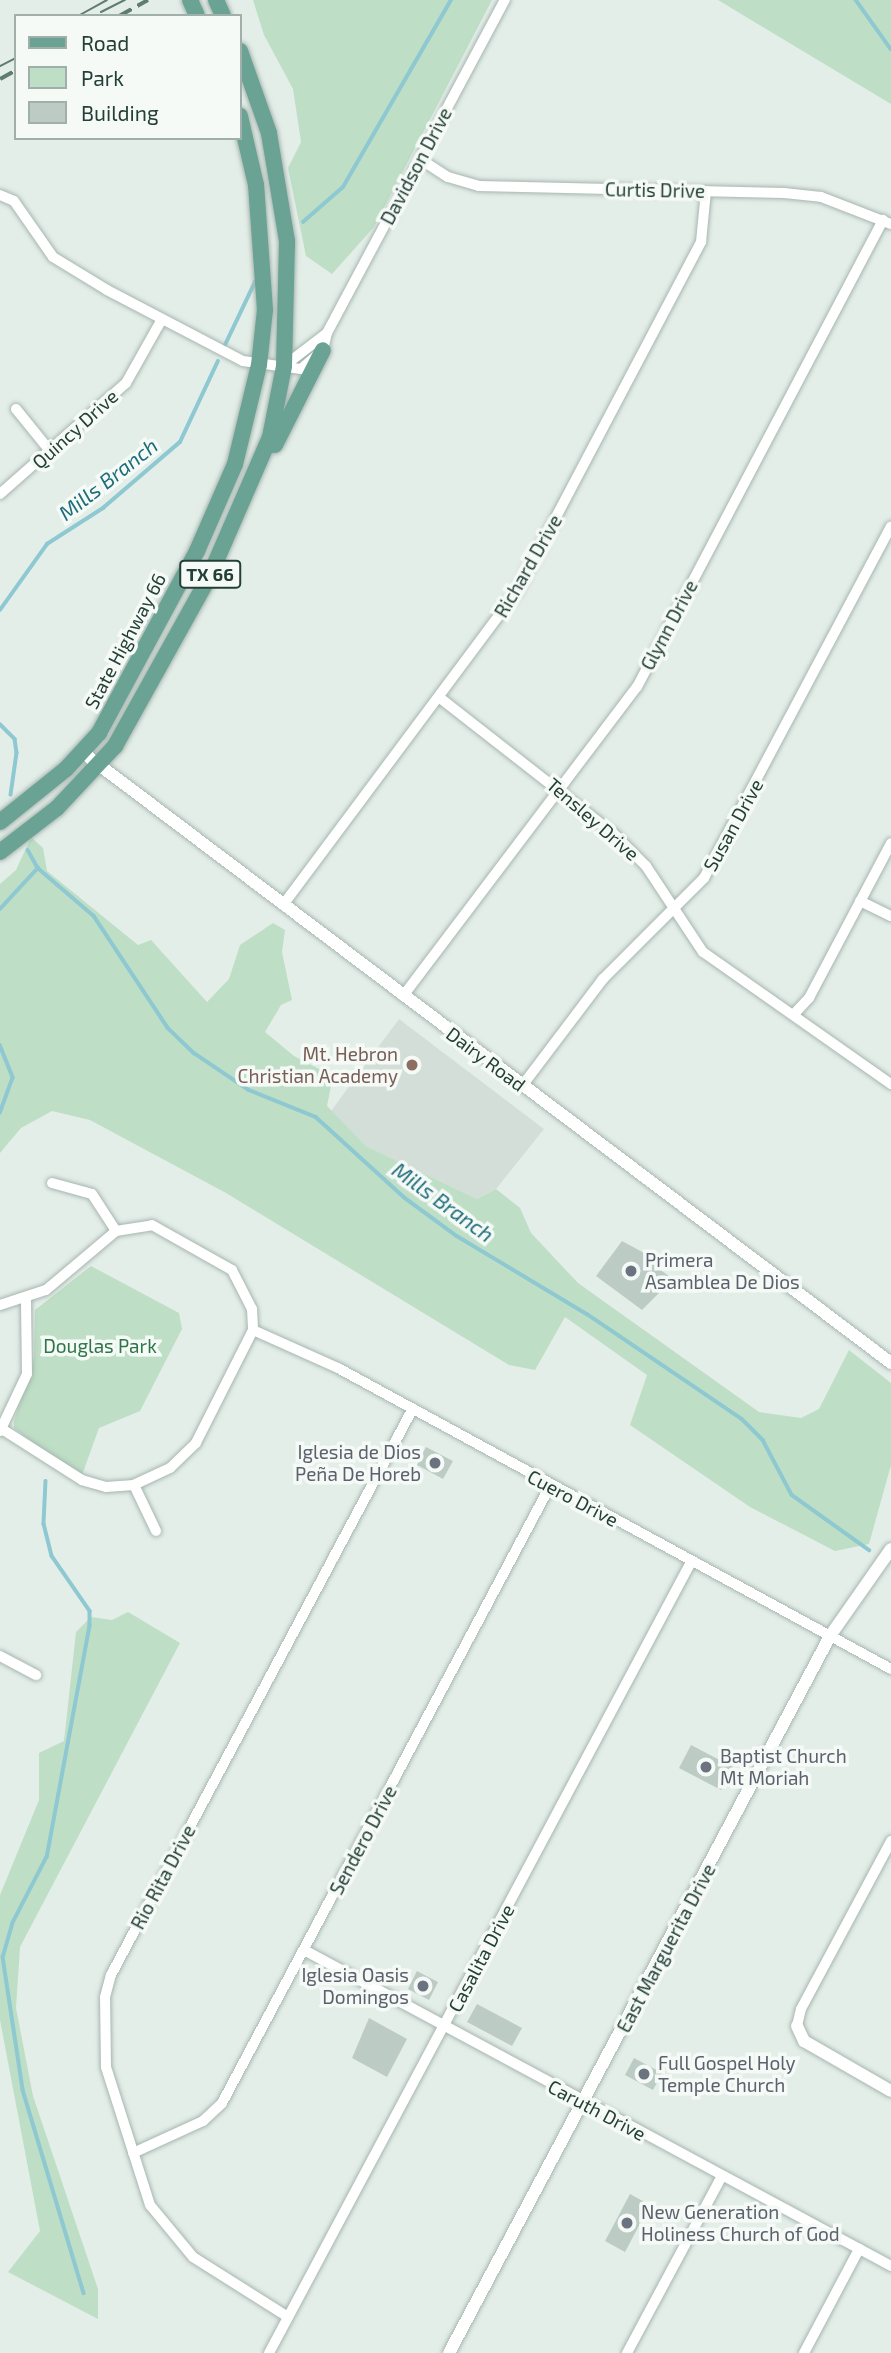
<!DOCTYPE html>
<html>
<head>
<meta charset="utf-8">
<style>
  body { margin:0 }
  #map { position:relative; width:891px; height:2353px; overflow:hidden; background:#e4eee9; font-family:"Exo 2",sans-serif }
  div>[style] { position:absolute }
  .built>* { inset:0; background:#d3ded8 }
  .green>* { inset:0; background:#bedec6 }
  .stream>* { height:3.5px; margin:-1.75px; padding:0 1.75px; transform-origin:1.75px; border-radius:1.75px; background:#8ec8d1 }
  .building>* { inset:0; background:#bdcbc5 }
  .roads { filter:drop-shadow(0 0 2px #a7b6b0) drop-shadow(0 0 2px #a7b6b0) }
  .minor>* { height:10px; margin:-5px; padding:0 5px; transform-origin:5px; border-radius:5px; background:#fff }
  .tertiary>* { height:12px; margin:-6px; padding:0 6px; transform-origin:6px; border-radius:6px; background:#fff }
  .primary>* { height:16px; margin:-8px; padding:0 8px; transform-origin:8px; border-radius:8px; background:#6aa293 }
  .tram>* { height:2px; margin:-1px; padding:0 1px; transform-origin:1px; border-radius:1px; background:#5f7b73 }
  .rail>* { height:3.5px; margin-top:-1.75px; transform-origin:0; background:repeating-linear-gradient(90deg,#5f7b73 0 14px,transparent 0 21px) }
  .dots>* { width:19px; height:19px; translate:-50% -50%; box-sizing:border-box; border:4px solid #f5faf7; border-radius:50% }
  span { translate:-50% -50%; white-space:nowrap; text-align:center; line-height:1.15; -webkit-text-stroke:7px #f5faf7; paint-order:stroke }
  .shield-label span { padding:2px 5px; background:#f5faf7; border:2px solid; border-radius:5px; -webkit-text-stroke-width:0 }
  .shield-label { font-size:18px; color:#243f38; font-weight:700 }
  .street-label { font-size:19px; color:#243f38 }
  .education-label { font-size:19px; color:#785e54 }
  .right { translate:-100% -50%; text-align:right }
  .worship-label { font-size:19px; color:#5b616d }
  .left { translate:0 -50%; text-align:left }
  .park-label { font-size:19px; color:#2e7649 }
  .water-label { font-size:21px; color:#1e6d7b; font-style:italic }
  .legend { position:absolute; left:14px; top:14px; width:228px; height:126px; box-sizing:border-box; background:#f5faf7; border:2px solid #a1afab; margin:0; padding:9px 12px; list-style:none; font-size:21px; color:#243f38 }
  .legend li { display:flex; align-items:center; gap:14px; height:35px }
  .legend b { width:35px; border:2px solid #a1afab }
</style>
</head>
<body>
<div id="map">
  <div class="built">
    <div style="clip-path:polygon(399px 1019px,544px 1129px,496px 1189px,477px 1199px,366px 1146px,331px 1111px)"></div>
  </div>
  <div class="green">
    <div style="clip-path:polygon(253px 0,492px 0,374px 227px,332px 274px,306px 256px,288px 168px,301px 142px,293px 89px,264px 35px)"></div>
    <div style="clip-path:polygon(718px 0,891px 0,891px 104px)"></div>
    <div style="clip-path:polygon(31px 837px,43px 848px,47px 871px,138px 945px,151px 940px,207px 1002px,229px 979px,240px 945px,273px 923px,285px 930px,282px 952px,292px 1000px,281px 1005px,265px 1032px,294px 1056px,333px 1076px,327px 1106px,366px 1146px,477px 1199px,496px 1189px,520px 1208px,531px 1233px,578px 1283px,759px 1412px,801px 1418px,819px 1409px,849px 1350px,891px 1383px,891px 1465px,869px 1544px,835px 1551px,750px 1507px,630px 1425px,647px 1375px,565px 1317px,535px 1370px,509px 1365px,226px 1193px,90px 1120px,52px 1111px,21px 1128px,0 1153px,0 884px,16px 870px)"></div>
    <div style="clip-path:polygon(91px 1266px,179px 1313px,182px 1329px,140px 1411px,99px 1428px,82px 1475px,40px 1448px,14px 1428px,14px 1421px,34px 1357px,35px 1310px)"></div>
    <div style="clip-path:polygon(128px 1612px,180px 1643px,20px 1947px,16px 2008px,33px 2096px,98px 2289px,98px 2319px,8px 2272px,40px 2231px,0 2020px,0 1895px,39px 1800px,39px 1753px,64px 1741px,76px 1632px,91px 1617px,112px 1620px)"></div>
  </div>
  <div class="stream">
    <div style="left:856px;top:0;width:60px;rotate:54.5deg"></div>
    <div style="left:303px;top:222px;width:53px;rotate:-41.2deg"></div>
    <div style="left:343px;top:187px;width:216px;rotate:-60deg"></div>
    <div style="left:225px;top:345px;width:70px;rotate:-64.5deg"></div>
    <div style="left:0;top:610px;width:81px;rotate:-54.5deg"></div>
    <div style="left:47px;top:544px;width:67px;rotate:-32.7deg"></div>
    <div style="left:103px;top:508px;width:101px;rotate:-40.6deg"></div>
    <div style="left:180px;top:442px;width:89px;rotate:-64.9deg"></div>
    <div style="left:0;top:724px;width:21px;rotate:45deg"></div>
    <div style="left:15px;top:739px;width:14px;rotate:82deg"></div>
    <div style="left:17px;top:753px;width:42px;rotate:98.1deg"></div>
    <div style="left:28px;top:850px;width:21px;rotate:61deg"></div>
    <div style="left:38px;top:868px;width:74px;rotate:40.6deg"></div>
    <div style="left:94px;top:916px;width:134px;rotate:56.5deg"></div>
    <div style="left:168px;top:1028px;width:36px;rotate:44deg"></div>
    <div style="left:194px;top:1053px;width:66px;rotate:33.9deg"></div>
    <div style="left:249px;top:1090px;width:72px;rotate:21.9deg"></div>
    <div style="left:316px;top:1117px;width:120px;rotate:42.3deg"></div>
    <div style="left:405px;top:1198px;width:64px;rotate:36.2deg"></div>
    <div style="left:457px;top:1236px;width:152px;rotate:31deg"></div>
    <div style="left:587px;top:1314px;width:187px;rotate:34.1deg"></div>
    <div style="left:742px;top:1419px;width:30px;rotate:45deg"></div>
    <div style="left:763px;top:1440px;width:62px;rotate:62.2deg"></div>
    <div style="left:792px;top:1495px;width:95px;rotate:35.5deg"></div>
    <div style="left:0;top:909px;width:56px;rotate:-47.2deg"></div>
    <div style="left:0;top:1045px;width:35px;rotate:68deg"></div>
    <div style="left:13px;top:1078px;width:37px;rotate:110deg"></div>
    <div style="left:46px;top:1481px;width:43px;rotate:92.7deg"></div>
    <div style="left:44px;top:1524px;width:33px;rotate:76deg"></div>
    <div style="left:52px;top:1556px;width:67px;rotate:55.4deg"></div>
    <div style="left:90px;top:1611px;width:15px;rotate:90deg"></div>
    <div style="left:90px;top:1626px;width:235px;rotate:100.5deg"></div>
    <div style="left:47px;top:1857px;width:74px;rotate:117.3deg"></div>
    <div style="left:13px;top:1923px;width:35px;rotate:106deg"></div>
    <div style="left:3px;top:1957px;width:134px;rotate:81.4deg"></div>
    <div style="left:23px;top:2090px;width:212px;rotate:73.3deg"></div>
  </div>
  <div class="building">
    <div style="clip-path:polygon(622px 1241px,659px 1261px,655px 1266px,673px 1279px,642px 1310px,596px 1276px)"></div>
    <div style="clip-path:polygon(426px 1447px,453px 1461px,443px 1479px,417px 1465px)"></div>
    <div style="clip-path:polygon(691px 1745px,733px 1767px,721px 1790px,679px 1768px)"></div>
    <div style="clip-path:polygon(417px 1971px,438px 1982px,429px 2000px,408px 1989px)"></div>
    <div style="clip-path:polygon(477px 2004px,522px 2028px,512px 2046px,467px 2022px)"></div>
    <div style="clip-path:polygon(369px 2018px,407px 2039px,387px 2077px,352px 2058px)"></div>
    <div style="clip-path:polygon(634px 2058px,662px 2073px,653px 2090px,625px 2075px)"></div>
    <div style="clip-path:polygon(630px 2194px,650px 2205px,625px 2252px,605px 2241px)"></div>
  </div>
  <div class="roads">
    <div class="minor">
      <div style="left:420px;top:159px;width:33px;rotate:33deg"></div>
      <div style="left:448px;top:177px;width:32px;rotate:16deg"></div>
      <div style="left:479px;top:186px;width:305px;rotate:1.3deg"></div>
      <div style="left:784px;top:193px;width:37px;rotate:6deg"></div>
      <div style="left:821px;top:197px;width:75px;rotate:21.1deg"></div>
      <div style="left:0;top:195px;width:15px;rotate:23deg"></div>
      <div style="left:14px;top:201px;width:68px;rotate:55.1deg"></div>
      <div style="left:53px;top:257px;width:63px;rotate:31.4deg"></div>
      <div style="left:107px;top:290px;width:153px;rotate:27.6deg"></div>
      <div style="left:243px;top:361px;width:59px;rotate:7.9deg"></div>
      <div style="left:301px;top:369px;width:29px;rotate:-41deg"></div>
      <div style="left:323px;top:350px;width:17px;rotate:-77deg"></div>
      <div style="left:327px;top:333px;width:378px;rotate:-61.9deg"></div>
      <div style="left:284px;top:366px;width:54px;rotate:-37.5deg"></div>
      <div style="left:16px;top:409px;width:54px;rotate:51deg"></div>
      <div style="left:0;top:494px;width:168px;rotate:-41.4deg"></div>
      <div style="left:126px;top:383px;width:73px;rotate:-60.6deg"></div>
      <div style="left:440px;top:698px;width:219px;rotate:38deg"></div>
      <div style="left:613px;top:833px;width:47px;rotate:45deg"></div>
      <div style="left:646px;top:866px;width:103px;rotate:56.5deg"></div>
      <div style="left:703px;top:952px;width:230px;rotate:35.1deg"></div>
      <div style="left:860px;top:901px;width:34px;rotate:26deg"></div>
      <div style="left:283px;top:905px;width:392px;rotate:-53.3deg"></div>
      <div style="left:517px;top:591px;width:395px;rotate:-62.2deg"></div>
      <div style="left:701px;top:242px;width:51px;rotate:-84.4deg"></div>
      <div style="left:403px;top:996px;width:388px;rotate:-52.9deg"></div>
      <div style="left:637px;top:687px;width:528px;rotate:-62.22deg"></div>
      <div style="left:795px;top:1013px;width:21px;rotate:-47deg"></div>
      <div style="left:809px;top:998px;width:175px;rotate:-62.1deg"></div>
      <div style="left:522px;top:1086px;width:134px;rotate:-52.9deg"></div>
      <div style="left:603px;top:979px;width:143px;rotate:-45deg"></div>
      <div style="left:704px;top:878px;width:398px;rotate:-62deg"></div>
      <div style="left:52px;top:1183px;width:41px;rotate:15.4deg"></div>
      <div style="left:92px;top:1194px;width:44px;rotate:57deg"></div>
      <div style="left:0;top:1305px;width:48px;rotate:-18.1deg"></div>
      <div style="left:46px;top:1290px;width:92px;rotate:-40.1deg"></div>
      <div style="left:116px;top:1231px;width:36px;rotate:-9deg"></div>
      <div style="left:152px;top:1225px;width:92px;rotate:29.4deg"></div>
      <div style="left:232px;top:1270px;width:44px;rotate:62.9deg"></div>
      <div style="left:252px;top:1309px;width:21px;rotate:87deg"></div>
      <div style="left:253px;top:1330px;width:127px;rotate:116.8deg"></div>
      <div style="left:196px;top:1443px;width:36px;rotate:136deg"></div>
      <div style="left:170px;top:1468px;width:40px;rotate:155deg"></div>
      <div style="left:134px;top:1485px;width:28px;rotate:176deg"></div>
      <div style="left:106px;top:1487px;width:25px;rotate:-164deg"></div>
      <div style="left:82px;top:1480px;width:95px;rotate:-147.5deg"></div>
      <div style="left:253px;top:1330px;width:93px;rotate:24.1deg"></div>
      <div style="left:338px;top:1368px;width:630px;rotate:28.56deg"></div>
      <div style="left:0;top:1431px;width:63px;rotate:-64.7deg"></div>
      <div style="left:27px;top:1374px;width:76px;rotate:-90.8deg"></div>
      <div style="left:134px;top:1485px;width:51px;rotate:64.4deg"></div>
      <div style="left:0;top:1656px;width:41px;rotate:27.8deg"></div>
      <div style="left:304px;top:1950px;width:667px;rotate:28.29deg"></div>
      <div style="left:797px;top:2026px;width:17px;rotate:-77deg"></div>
      <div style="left:801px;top:2009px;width:191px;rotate:-61.8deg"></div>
      <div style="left:133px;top:2153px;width:77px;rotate:-24.6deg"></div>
      <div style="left:203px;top:2121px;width:26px;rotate:-43deg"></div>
      <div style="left:222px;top:2103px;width:699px;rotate:-62deg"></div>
      <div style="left:288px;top:2317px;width:112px;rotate:-147.7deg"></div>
      <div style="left:193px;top:2257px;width:67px;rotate:-129.6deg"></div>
      <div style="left:150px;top:2205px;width:145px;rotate:-107.7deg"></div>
      <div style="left:106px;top:2067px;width:70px;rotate:-90.8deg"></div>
      <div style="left:105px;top:1997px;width:23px;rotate:-75deg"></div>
      <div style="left:111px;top:1975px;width:640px;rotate:-61.95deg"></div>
      <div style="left:269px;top:2353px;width:897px;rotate:-61.92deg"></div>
      <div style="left:627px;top:2353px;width:201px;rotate:-61.8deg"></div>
      <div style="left:804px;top:2353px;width:118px;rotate:-62.1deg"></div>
    </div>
    <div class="tertiary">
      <div style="left:82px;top:752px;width:1014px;rotate:37.06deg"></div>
      <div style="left:797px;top:2026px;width:17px;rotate:65deg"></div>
      <div style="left:804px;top:2041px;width:100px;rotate:29.9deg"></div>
      <div style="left:449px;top:2353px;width:812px;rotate:-62.01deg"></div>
      <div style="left:830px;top:1636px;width:106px;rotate:-55deg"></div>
    </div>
    <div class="primary">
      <div style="left:190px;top:0;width:17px;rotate:66deg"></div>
      <div style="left:216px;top:0;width:17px;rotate:66deg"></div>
      <div style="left:275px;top:445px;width:106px;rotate:-63.2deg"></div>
      <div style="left:0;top:822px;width:85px;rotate:-38.8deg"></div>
      <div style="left:66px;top:769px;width:49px;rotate:-47.5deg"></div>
      <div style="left:99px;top:733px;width:207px;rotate:-61.7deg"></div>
      <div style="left:197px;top:551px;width:95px;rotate:-66.4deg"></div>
      <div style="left:235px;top:464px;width:102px;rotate:-76.4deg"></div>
      <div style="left:259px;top:365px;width:55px;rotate:-83.8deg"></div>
      <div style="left:265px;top:310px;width:125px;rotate:-94.1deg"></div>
      <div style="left:256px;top:185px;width:71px;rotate:-103.1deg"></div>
      <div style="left:0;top:852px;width:72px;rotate:-37.7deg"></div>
      <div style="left:57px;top:808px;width:85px;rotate:-46.9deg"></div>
      <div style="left:115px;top:746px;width:196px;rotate:-60.9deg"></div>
      <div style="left:210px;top:575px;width:150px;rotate:-66.5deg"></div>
      <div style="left:270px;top:437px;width:72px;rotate:-78.8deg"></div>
      <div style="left:284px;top:366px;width:125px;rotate:-88.6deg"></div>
      <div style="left:287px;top:241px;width:109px;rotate:-99.5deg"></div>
      <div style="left:269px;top:133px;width:87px;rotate:-109.5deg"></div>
    </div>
  </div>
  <div class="tram">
    <div style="left:101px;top:12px;width:27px;rotate:-27deg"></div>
    <div style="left:78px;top:16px;width:33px;rotate:-29deg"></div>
    <div style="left:0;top:66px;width:18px;rotate:-27deg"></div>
  </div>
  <div class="rail">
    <div style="left:119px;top:16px;width:33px;rotate:-29deg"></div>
    <div style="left:0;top:79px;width:18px;rotate:-29deg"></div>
  </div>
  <div class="dots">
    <div style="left:412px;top:1065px;background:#8d6e63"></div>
    <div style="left:631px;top:1271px;background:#6b7280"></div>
    <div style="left:435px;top:1463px;background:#6b7280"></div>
    <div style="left:706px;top:1767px;background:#6b7280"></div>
    <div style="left:423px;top:1986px;background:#6b7280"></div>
    <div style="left:644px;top:2074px;background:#6b7280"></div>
    <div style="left:627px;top:2223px;background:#6b7280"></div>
  </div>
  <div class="shield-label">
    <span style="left:210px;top:574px">TX 66</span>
  </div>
  <div class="street-label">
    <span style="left:416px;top:166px;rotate:-62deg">Davidson Drive</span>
    <span style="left:655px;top:190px;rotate:1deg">Curtis Drive</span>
    <span style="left:75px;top:429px;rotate:-42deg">Quincy Drive</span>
    <span style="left:528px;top:566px;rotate:-60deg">Richard Drive</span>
    <span style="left:669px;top:625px;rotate:-62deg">Glynn Drive</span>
    <span style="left:125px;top:641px;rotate:-62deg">State Highway 66</span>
    <span style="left:593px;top:819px;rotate:41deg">Tensley Drive</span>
    <span style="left:733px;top:825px;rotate:-61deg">Susan Drive</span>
    <span style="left:486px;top:1059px;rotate:37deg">Dairy Road</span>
    <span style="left:573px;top:1498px;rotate:28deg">Cuero Drive</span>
    <span style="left:363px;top:1840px;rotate:-62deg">Sendero Drive</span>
    <span style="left:163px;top:1877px;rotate:-62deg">Rio Rita Drive</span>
    <span style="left:666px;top:1948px;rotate:-62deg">East Marguerita Drive</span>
    <span style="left:481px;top:1958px;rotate:-62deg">Casalita Drive</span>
    <span style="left:597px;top:2110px;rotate:28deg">Caruth Drive</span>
  </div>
  <div class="education-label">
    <span class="right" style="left:398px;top:1065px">Mt. Hebron<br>Christian Academy</span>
  </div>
  <div class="worship-label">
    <span class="left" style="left:645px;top:1271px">Primera<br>Asamblea De Dios</span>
    <span class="right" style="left:421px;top:1463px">Iglesia de Dios<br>Peña De Horeb</span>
    <span class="left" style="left:720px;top:1767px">Baptist Church<br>Mt Moriah</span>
    <span class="right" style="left:409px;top:1986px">Iglesia Oasis<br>Domingos</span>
    <span class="left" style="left:658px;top:2074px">Full Gospel Holy<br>Temple Church</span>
    <span class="left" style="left:641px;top:2223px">New Generation<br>Holiness Church of God</span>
  </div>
  <div class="park-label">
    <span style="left:100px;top:1346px">Douglas Park</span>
  </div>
  <div class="water-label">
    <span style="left:108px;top:479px;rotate:-38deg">Mills Branch</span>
    <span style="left:443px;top:1202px;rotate:36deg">Mills Branch</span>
  </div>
  <ul class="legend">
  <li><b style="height:9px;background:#6aa293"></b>Road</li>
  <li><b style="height:19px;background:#bedec6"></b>Park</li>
  <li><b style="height:19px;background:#bdcbc5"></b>Building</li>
  </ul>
</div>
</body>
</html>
